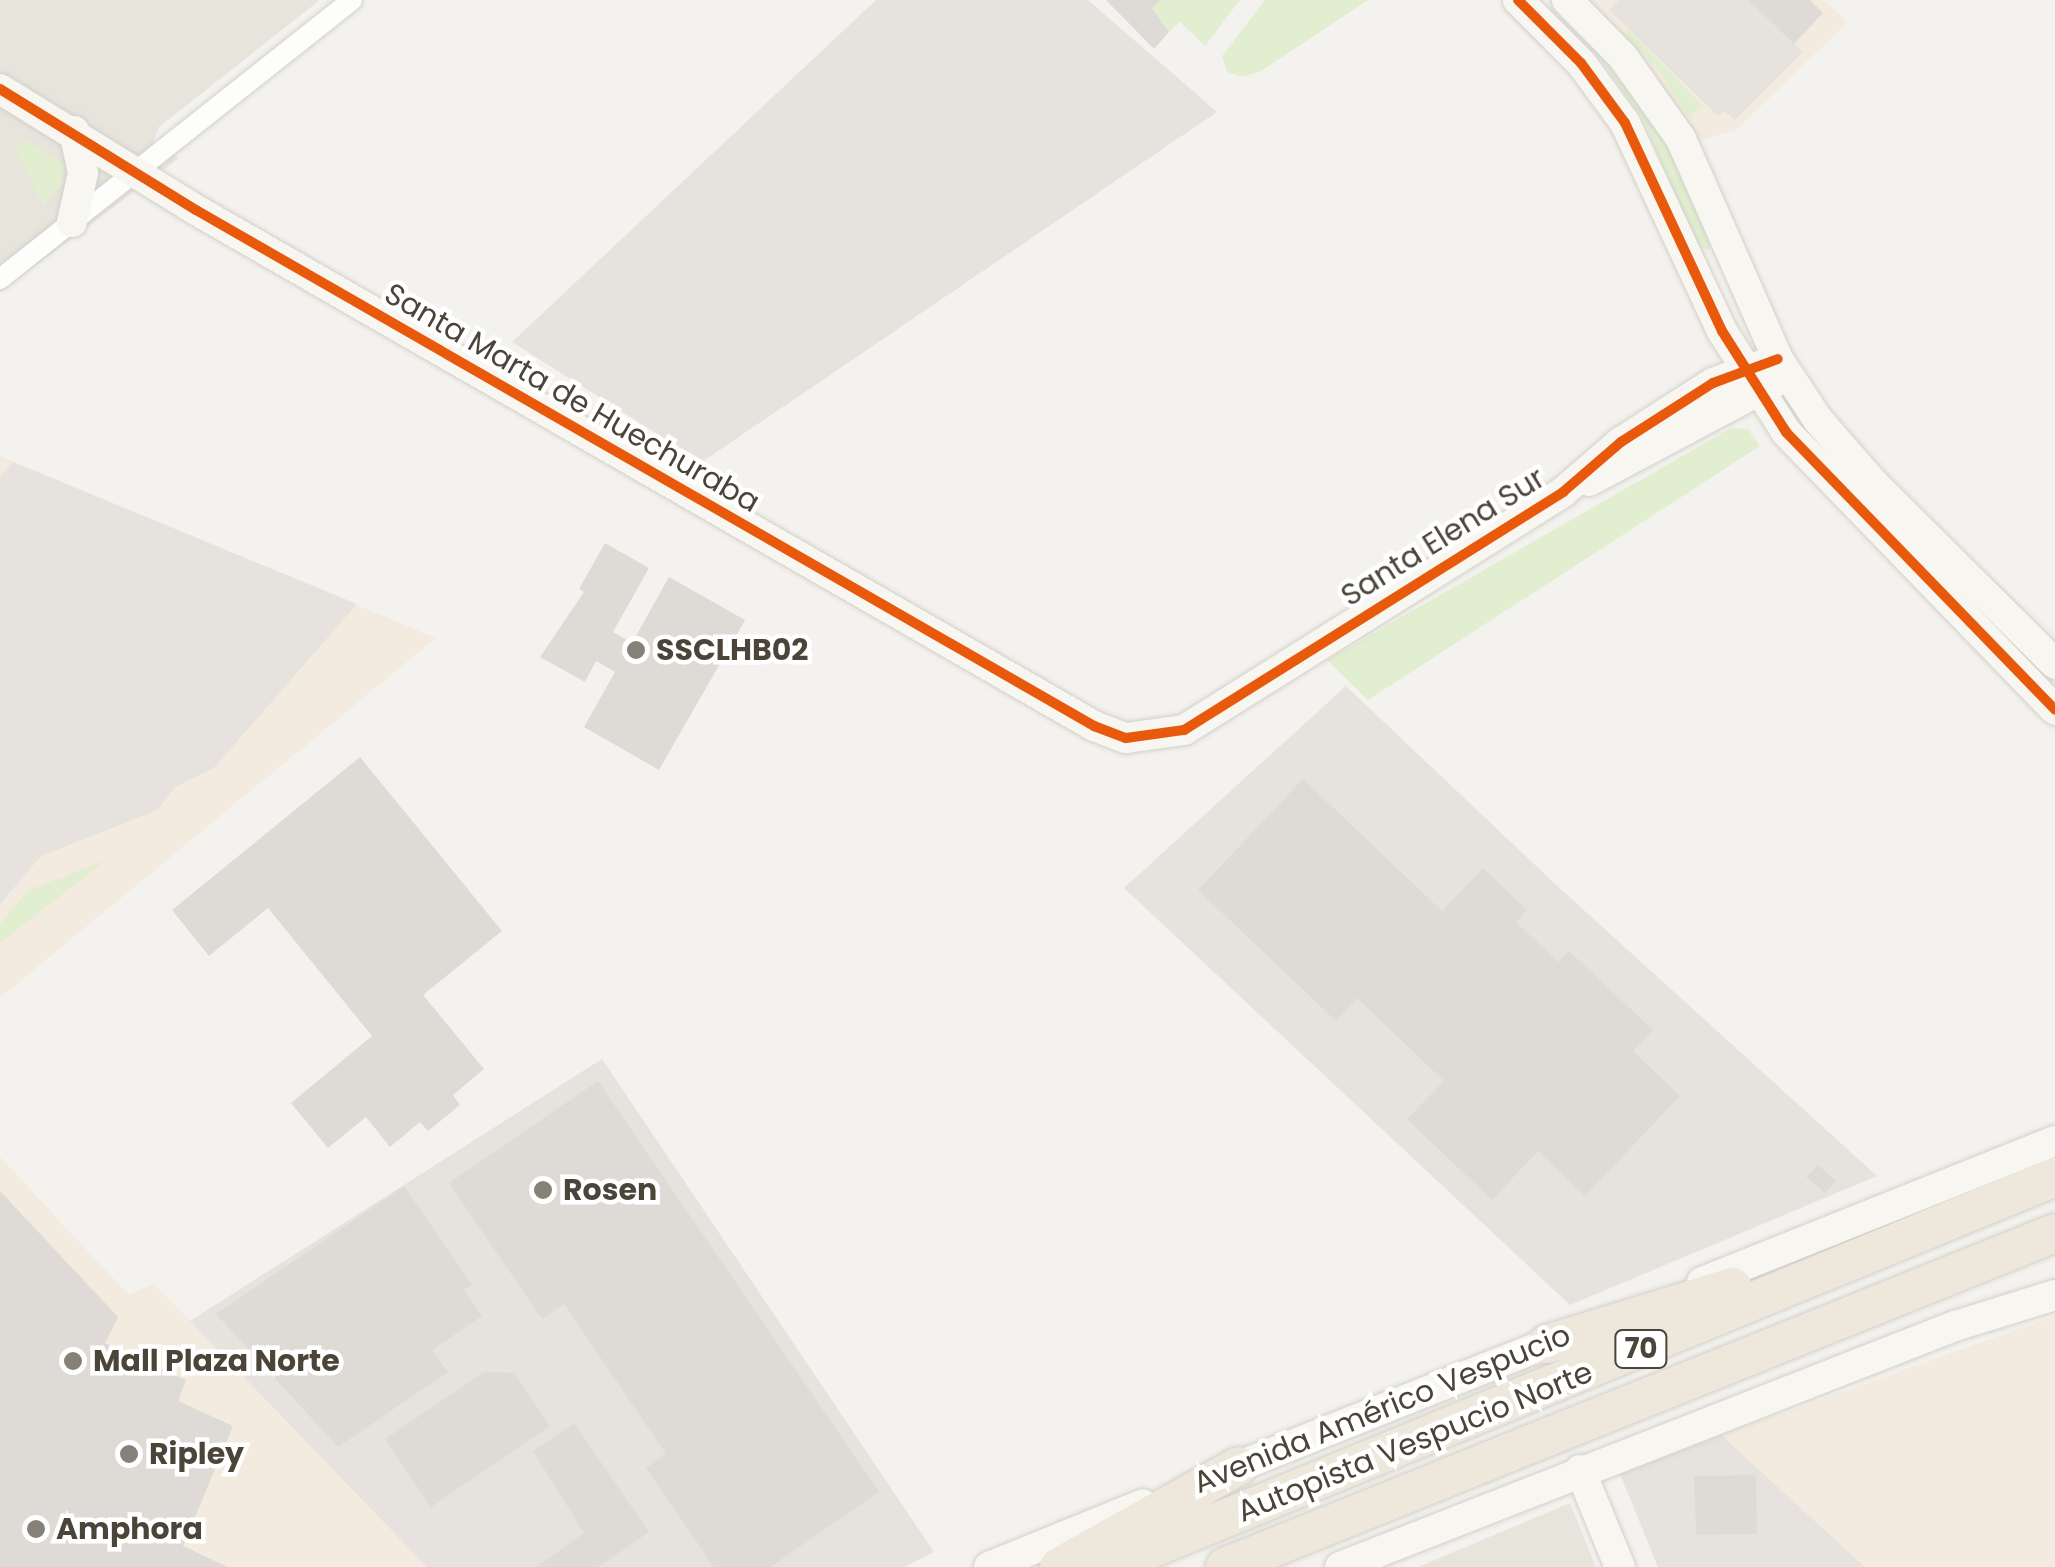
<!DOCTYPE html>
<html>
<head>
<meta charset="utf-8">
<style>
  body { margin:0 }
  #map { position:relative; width:2055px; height:1567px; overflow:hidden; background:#f4f2ee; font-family:Poppins,sans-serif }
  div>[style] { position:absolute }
  .residential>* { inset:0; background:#e7e4dc }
  .commercial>* { inset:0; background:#f3ebdf }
  .industrial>* { inset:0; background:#e6e2de }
  .green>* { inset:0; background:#e1eecf }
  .parking>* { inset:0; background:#e6e3df }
  .building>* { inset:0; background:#dedbd6 }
  .roads { filter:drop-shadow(0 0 2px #d2d0cb) drop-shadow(0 0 2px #d2d0cb) }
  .street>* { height:20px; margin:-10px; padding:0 10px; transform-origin:10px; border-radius:10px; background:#fdfdfc }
  .secondary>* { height:30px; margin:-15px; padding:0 15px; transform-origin:15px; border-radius:15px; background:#f7f6f1 }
  .highway>* { height:38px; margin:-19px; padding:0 19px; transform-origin:19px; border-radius:19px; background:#ede8db }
  .cycleway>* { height:10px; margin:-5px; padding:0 5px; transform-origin:5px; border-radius:5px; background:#e8590c }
  .dots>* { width:28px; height:28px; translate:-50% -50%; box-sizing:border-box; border:5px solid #fff; border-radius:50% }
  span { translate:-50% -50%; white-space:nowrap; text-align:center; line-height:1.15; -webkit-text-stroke:9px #fff; paint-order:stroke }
  .shield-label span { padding:2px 8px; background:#fff; border:2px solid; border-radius:8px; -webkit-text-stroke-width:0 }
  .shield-label { font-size:28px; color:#4b4439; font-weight:700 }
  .street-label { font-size:30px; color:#4b4439 }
  .poi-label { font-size:30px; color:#4b4439; font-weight:700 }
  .left { translate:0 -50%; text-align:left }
</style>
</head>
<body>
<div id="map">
  <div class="residential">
    <div style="clip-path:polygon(0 0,320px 0,159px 127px,153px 142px,179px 158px,0 292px)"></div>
    <div style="clip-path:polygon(1570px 1503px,1596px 1567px,1418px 1567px)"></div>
  </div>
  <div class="commercial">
    <div style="clip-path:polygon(1583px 0,1824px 0,1848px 22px,1736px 130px,1697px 142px,1619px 31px)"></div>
    <div style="clip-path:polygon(0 456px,436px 638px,0 998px)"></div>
    <div style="clip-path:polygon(0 1157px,129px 1295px,154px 1283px,427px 1567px,0 1567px)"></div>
    <div style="clip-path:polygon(2055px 1316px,2055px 1567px,1865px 1567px,1721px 1435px)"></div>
  </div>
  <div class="industrial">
    <div style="clip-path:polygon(876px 0,1088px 0,1217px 112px,702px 462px,512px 342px)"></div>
    <div style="clip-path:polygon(1346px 686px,1554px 883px,1877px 1176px,1570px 1305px,1124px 888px)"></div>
    <div style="clip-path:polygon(602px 1059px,934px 1552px,904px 1567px,427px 1567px,190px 1321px)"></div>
    <div style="clip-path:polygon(1721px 1435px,1865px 1567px,1658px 1567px,1620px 1474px)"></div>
  </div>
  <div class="green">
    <div style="clip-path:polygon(1161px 0,1240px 0,1205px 46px,1180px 22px,1169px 32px,1152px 8px)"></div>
    <div style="clip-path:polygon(1265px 0,1368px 0,1261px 71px,1243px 77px,1227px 72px,1222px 56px)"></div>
    <div style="clip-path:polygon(1627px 28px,1702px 105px,1689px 118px,1659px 70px,1627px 36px)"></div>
    <div style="clip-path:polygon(1582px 33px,1661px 127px,1713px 244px,1709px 250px,1697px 247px,1644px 121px)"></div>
    <div style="clip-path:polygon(26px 140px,63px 163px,62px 184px,43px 205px,15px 147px)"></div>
    <div style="clip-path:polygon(1731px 428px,1748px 429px,1760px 446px,1368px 700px,1327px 660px)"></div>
    <div style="clip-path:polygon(106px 860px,0 943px,0 924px,27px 891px)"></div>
  </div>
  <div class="parking">
    <div style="clip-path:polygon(1619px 0,1748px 0,1803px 52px,1735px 120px,1725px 111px,1718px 116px,1609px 10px)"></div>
    <div style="clip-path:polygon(13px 462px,357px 604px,214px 768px,175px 787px,158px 810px,41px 856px,0 904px,0 476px)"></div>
  </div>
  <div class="building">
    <div style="clip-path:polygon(1106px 0,1161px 0,1152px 8px,1169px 32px,1154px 49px)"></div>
    <div style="clip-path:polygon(1748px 0,1810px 0,1823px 13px,1794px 44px)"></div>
    <div style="clip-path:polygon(605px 543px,649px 568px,613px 632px,632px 643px,669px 577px,745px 620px,659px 770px,584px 727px,615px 672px,596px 661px,585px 682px,540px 657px,584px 592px,579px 589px)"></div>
    <div style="clip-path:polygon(360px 757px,502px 931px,423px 995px,484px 1069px,453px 1095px,460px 1105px,428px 1131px,420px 1122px,390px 1147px,366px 1117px,328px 1148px,291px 1103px,372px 1036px,268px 908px,209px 956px,172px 910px)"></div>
    <div style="clip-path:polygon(1303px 779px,1442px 911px,1483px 868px,1527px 910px,1516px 922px,1558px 962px,1569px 951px,1653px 1030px,1633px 1051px,1680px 1096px,1585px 1196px,1538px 1151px,1492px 1200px,1407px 1119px,1444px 1081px,1357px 998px,1336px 1021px,1198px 890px)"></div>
    <div style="clip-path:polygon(598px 1081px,879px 1492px,770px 1567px,714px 1567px,646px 1468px,666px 1454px,564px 1304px,542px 1319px,449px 1183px)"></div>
    <div style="clip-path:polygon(1818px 1165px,1836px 1181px,1825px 1193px,1806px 1177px)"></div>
    <div style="clip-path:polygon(404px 1186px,472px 1285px,464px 1290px,482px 1316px,432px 1350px,448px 1372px,338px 1447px,216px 1314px)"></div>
    <div style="clip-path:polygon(0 1191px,118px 1317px,105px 1343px,186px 1380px,178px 1401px,233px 1426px,183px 1546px,228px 1567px,0 1567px)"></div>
    <div style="clip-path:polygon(484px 1372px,514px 1373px,550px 1426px,431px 1507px,385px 1439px)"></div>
    <div style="clip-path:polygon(574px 1423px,649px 1532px,598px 1567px,536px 1567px,584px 1533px,533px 1451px)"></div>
    <div style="clip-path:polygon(1756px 1475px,1757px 1534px,1696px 1535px,1694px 1476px)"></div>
  </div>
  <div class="roads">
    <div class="street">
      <div style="left:0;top:279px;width:449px;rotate:-38.4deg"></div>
    </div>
    <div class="secondary">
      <div style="left:1518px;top:0;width:89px;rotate:45deg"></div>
      <div style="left:1581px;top:63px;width:74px;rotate:53.7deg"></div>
      <div style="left:1625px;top:123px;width:230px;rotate:65deg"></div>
      <div style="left:1722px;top:331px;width:120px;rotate:57.6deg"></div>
      <div style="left:1786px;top:432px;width:387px;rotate:45.9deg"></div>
      <div style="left:1567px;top:0;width:80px;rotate:45.5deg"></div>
      <div style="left:1623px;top:57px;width:100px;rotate:54.7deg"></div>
      <div style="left:1681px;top:139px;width:240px;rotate:66.2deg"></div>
      <div style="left:1778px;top:359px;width:73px;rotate:56.7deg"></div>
      <div style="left:1818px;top:420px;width:86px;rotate:48.8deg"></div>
      <div style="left:1875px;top:485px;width:254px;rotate:44.8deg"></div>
      <div style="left:0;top:89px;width:230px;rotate:31.7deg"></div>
      <div style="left:196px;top:210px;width:1036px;rotate:29.88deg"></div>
      <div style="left:1094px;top:726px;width:34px;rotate:21deg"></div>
      <div style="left:1126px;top:738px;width:59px;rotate:-7.9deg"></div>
      <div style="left:1184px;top:730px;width:448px;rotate:-32.1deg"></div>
      <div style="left:1563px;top:492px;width:77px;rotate:-40.8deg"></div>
      <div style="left:1621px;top:442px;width:109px;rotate:-32.7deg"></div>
      <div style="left:1713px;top:383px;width:69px;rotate:-20.3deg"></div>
      <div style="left:72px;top:222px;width:50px;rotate:-77.3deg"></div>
      <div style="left:83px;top:173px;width:43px;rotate:-102.1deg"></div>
      <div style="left:1589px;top:481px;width:208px;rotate:-28deg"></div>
      <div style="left:1702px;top:1282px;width:380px;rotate:-21.8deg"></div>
      <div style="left:1580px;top:1470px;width:105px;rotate:67.6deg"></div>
      <div style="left:1219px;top:1474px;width:373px;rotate:-21.7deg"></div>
      <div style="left:989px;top:1567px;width:166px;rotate:-22.2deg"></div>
      <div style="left:1340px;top:1567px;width:661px;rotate:-21.4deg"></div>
      <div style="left:1955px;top:1326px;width:105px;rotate:-17.2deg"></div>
    </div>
    <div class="highway">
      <div style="left:1547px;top:1344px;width:194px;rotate:-17.1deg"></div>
      <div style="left:1059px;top:1567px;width:206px;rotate:-29.3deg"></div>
      <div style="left:1107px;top:1567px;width:1025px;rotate:-22.36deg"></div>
      <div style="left:1225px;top:1567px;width:895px;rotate:-21.92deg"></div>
    </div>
  </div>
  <div class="cycleway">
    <div style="left:1518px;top:0;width:89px;rotate:45deg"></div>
    <div style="left:1581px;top:63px;width:74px;rotate:53.7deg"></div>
    <div style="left:1625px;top:123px;width:230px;rotate:65deg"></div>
    <div style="left:1722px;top:331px;width:120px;rotate:57.6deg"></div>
    <div style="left:1786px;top:432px;width:387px;rotate:45.9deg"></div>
    <div style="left:0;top:89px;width:230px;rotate:31.7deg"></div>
    <div style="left:196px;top:210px;width:1036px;rotate:29.88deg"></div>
    <div style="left:1094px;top:726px;width:34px;rotate:21deg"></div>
    <div style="left:1126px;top:738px;width:59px;rotate:-7.9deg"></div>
    <div style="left:1184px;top:730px;width:448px;rotate:-32.1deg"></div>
    <div style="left:1563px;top:492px;width:77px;rotate:-40.8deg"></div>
    <div style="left:1621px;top:442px;width:109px;rotate:-32.7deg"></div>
    <div style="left:1713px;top:383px;width:69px;rotate:-20.3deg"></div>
  </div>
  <div class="dots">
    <div style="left:636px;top:650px;background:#868178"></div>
    <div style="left:543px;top:1190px;background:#868178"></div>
    <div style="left:73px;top:1361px;background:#868178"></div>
    <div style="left:129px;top:1454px;background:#868178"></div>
    <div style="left:36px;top:1529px;background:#868178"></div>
  </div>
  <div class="shield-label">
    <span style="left:1641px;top:1349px">70</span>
  </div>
  <div class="street-label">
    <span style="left:572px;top:398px;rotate:30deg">Santa Marta de Huechuraba</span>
    <span style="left:1443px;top:537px;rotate:-32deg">Santa Elena Sur</span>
    <span style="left:1382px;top:1409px;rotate:-22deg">Avenida Américo Vespucio</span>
    <span style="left:1415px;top:1442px;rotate:-22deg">Autopista Vespucio Norte</span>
  </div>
  <div class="poi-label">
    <span class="left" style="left:656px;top:650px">SSCLHB02</span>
    <span class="left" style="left:563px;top:1190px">Rosen</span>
    <span class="left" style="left:93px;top:1361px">Mall Plaza Norte</span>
    <span class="left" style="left:149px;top:1454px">Ripley</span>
    <span class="left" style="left:56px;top:1529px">Amphora</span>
  </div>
</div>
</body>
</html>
